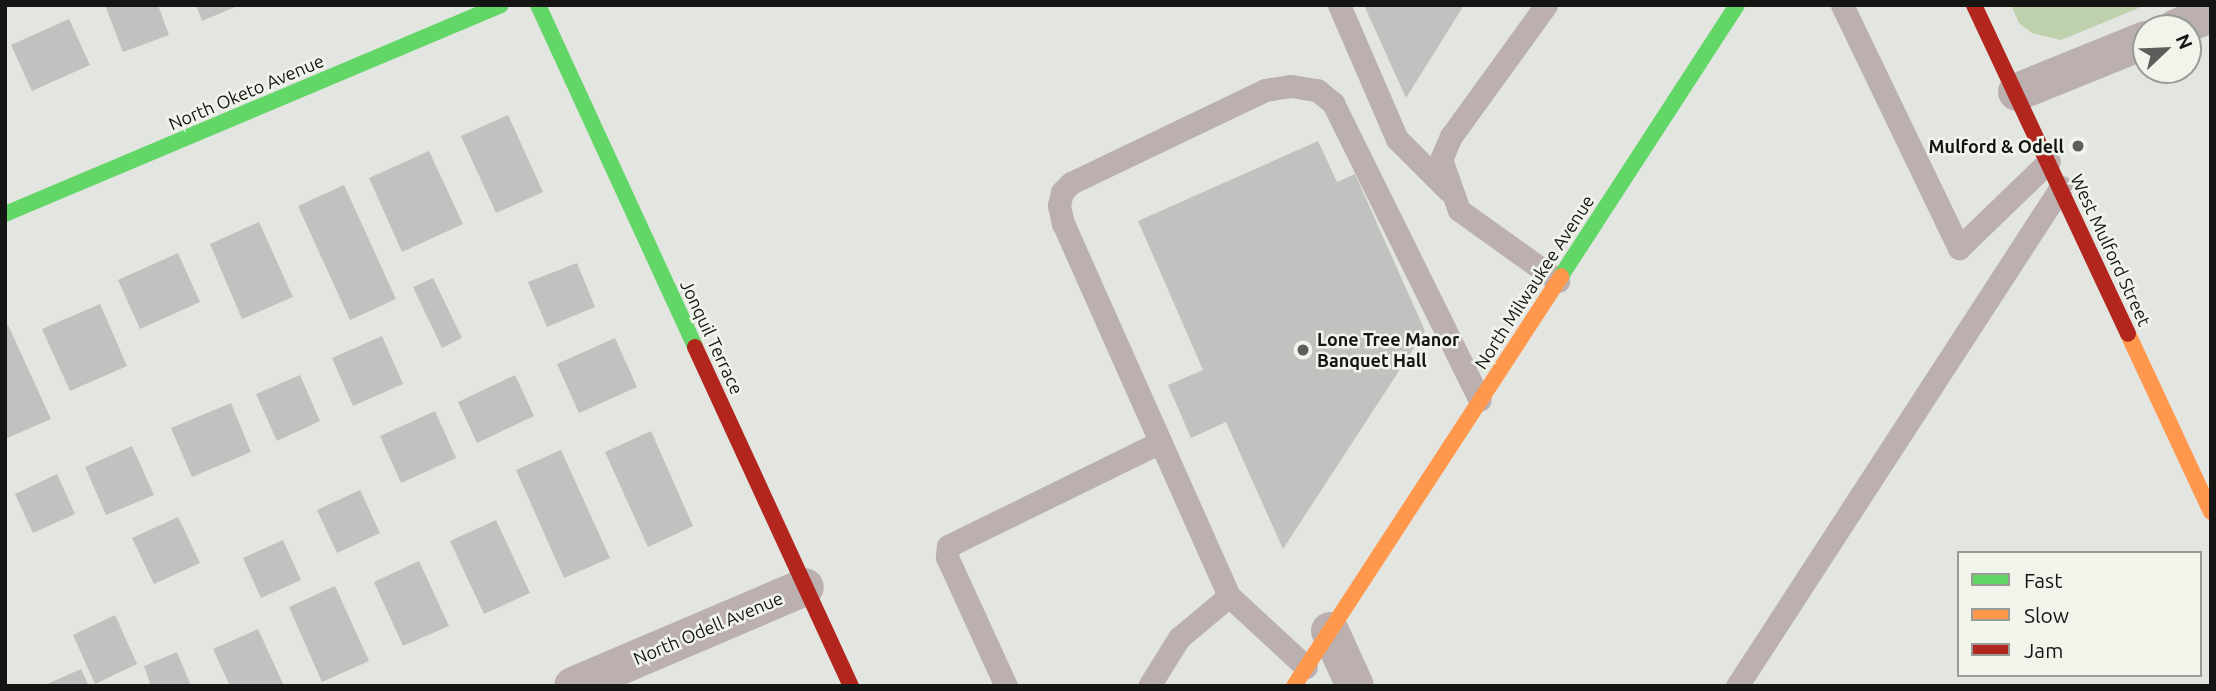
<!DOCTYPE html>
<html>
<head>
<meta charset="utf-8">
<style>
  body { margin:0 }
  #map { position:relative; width:2216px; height:691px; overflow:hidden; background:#e2e5e0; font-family:Ubuntu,sans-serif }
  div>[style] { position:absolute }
  .green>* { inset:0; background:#bfd0ad }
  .building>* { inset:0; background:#c0c2bf }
  .lane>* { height:23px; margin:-11.5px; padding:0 11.5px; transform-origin:11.5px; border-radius:11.5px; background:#bbafb0 }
  .street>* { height:38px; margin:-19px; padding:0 19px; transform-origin:19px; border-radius:19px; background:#bbafb0 }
  .fast>* { height:16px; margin:-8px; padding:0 8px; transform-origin:8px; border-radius:8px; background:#63d668 }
  .slow>* { height:16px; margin:-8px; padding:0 8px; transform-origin:8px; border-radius:8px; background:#ff974d }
  .jam>* { height:16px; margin:-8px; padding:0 8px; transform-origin:8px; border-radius:8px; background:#b3261e }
  .dots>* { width:19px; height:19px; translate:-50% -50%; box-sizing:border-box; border:4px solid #f0f4eb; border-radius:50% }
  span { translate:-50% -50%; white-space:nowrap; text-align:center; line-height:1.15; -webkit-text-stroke:5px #f0f4eb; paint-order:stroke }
  .street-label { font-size:18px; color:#151614 }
  .poi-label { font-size:18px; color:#151614; font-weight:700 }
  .right { translate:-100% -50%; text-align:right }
  .left { translate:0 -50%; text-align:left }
  .frame { position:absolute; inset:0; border:7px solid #151614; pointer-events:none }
  .legend { position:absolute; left:1957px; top:551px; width:245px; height:126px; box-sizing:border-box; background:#f0f4eb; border:2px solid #989b95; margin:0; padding:9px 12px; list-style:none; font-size:21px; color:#151614 }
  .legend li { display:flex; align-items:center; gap:14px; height:35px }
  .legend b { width:35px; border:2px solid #989b95 }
  .north { position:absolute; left:2132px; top:14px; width:70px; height:70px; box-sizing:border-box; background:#f0f4eb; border:2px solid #989b95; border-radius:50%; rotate:67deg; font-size:19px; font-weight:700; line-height:28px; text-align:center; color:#151614 }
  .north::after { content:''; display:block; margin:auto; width:24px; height:32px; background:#5d5e5b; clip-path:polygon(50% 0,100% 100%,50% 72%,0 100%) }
</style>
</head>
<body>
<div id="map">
  <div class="green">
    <div style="clip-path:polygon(2011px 5px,2146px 5px,2061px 40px,2032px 33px,2019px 23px)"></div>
  </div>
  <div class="building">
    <div style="clip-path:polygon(105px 5px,158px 5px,169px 35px,123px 52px)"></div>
    <div style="clip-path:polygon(196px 5px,240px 5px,202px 21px)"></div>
    <div style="clip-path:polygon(1364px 5px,1464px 5px,1406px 98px)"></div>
    <div style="clip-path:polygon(69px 19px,90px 65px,32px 91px,11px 45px)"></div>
    <div style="clip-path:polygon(508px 115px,543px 192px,496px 213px,461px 136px)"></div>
    <div style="clip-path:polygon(1318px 141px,1337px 182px,1355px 174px,1425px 331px,1283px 549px,1226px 422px,1191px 438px,1168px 385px,1203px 370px,1138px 221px)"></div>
    <div style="clip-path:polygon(429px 151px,463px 224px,402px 252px,369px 178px)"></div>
    <div style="clip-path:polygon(344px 185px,396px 299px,350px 320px,298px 206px)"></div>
    <div style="clip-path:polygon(259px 222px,293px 297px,242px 319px,210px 244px)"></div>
    <div style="clip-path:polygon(178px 253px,200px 302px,140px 329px,118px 280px)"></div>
    <div style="clip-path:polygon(577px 263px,595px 307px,547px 327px,528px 282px)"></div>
    <div style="clip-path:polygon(433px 278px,462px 338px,442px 348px,413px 287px)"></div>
    <div style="clip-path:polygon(100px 304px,127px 366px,70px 391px,42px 329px)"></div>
    <div style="clip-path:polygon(8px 325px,51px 419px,5px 439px,5px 327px)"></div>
    <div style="clip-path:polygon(382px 336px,403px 384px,353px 406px,332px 358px)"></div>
    <div style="clip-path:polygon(615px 338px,637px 387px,579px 413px,557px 364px)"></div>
    <div style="clip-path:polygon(300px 375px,320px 421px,277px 441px,256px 394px)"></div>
    <div style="clip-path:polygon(515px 375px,534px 416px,477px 443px,458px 402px)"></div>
    <div style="clip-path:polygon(231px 403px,251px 452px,192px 477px,171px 428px)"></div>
    <div style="clip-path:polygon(435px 411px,456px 458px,401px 483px,380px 436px)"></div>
    <div style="clip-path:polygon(651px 431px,693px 526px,648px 547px,605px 452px)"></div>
    <div style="clip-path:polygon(132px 446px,154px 495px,106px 515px,85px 467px)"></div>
    <div style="clip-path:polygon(561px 450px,610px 558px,564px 578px,516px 470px)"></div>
    <div style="clip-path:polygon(57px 474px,75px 514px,33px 533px,15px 494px)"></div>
    <div style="clip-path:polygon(360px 490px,380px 533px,337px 553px,317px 510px)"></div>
    <div style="clip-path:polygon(178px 517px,200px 563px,154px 584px,132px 538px)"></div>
    <div style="clip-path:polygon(496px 520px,530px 593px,484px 614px,450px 541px)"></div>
    <div style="clip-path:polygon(283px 540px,301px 580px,261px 598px,243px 558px)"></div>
    <div style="clip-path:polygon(419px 561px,449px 626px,403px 646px,374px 582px)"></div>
    <div style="clip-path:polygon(335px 586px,369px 661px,322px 682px,289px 607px)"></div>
    <div style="clip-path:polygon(115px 615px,137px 664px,95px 684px,73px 635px)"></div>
    <div style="clip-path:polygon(258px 629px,284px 686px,230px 686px,213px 649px)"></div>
    <div style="clip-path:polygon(177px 652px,191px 686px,151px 686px,144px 666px)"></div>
    <div style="clip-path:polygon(81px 669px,89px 686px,43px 686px)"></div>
  </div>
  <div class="lane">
    <div style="left:1339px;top:5px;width:146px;rotate:66.6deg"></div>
    <div style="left:1397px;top:139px;width:72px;rotate:45deg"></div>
    <div style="left:1546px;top:5px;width:162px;rotate:125.9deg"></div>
    <div style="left:1451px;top:136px;width:25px;rotate:113deg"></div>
    <div style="left:1441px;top:159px;width:54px;rotate:70.6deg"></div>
    <div style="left:1459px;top:210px;width:122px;rotate:35.6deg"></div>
    <div style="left:1842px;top:5px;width:270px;rotate:64.3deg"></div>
    <div style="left:1959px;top:248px;width:125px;rotate:-44deg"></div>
    <div style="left:1306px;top:667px;width:105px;rotate:-137.3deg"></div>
    <div style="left:1229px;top:596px;width:407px;rotate:-114deg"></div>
    <div style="left:1063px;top:224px;width:19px;rotate:-102deg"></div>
    <div style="left:1059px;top:205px;width:13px;rotate:-77deg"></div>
    <div style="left:1062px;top:192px;width:13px;rotate:-45deg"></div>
    <div style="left:1071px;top:183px;width:215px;rotate:-25.6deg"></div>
    <div style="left:1265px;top:90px;width:26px;rotate:-9deg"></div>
    <div style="left:1291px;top:86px;width:26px;rotate:9deg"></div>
    <div style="left:1317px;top:90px;width:21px;rotate:39deg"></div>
    <div style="left:1333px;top:103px;width:331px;rotate:63.7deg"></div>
    <div style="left:1006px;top:686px;width:142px;rotate:-114.6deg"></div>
    <div style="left:947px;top:557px;width:11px;rotate:-85deg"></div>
    <div style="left:948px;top:546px;width:236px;rotate:-26.1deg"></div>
    <div style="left:1149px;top:686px;width:57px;rotate:-58deg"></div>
    <div style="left:1179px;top:638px;width:65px;rotate:-40deg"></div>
    <div style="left:1737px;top:686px;width:595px;rotate:-57deg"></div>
  </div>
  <div class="street">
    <div style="left:2176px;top:28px;width:38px;rotate:-22deg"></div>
    <div style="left:2017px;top:92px;width:139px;rotate:-22deg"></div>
    <div style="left:1330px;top:631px;width:60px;rotate:65.6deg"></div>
    <div style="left:573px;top:686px;width:252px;rotate:-23.1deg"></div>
  </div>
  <div class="fast">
    <div style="left:538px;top:5px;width:376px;rotate:65.3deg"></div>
    <div style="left:5px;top:214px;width:538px;rotate:-22.85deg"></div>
    <div style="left:1561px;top:276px;width:323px;rotate:-57deg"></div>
  </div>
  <div class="slow">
    <div style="left:2128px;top:334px;width:196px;rotate:65deg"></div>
    <div style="left:1294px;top:686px;width:489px;rotate:-56.9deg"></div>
  </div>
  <div class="jam">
    <div style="left:1974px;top:5px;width:363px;rotate:64.9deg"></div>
    <div style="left:695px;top:347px;width:373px;rotate:65.3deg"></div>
  </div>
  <div class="dots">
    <div style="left:2078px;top:146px;background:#5d5e5b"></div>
    <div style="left:1303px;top:350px;background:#5d5e5b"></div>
  </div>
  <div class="street-label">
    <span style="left:246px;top:92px;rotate:-23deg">North Oketo Avenue</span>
    <span style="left:2111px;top:250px;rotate:65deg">West Mulford Street</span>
    <span style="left:1534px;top:282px;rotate:-57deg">North Milwaukee Avenue</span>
    <span style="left:712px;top:337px;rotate:65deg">Jonquil Terrace</span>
    <span style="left:708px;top:628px;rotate:-23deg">North Odell Avenue</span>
  </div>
  <div class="poi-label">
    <span class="right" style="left:2064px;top:146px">Mulford &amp; Odell</span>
    <span class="left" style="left:1317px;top:350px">Lone Tree Manor<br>Banquet Hall</span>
  </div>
  <div class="frame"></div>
  <ul class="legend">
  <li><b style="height:9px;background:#63d668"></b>Fast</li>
  <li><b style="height:9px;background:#ff974d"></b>Slow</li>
  <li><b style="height:9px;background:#b3261e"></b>Jam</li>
  </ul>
  <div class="north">N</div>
</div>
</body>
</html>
